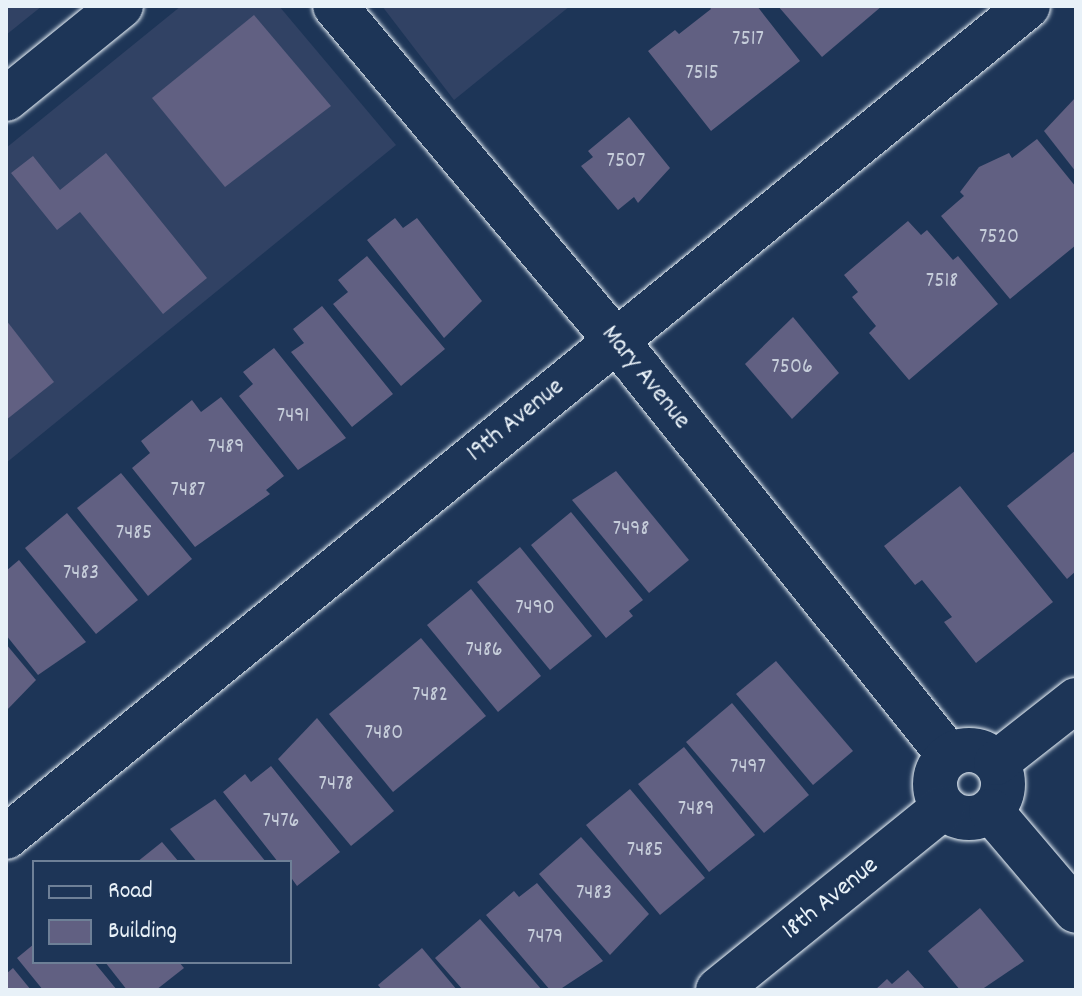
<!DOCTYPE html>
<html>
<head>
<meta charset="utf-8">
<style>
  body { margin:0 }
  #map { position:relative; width:1082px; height:996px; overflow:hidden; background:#1d3557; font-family:Dekko,sans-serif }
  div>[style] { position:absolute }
  .built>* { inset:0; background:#314264 }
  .building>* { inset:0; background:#616082 }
  .roads { filter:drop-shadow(0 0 2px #e8f1f8) drop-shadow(0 0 2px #e8f1f8) }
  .minor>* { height:44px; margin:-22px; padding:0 22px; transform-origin:22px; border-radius:22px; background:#1d3557 }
  .minor>.ring { margin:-22px; padding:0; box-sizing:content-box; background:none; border:44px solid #1d3557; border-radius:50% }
  span { translate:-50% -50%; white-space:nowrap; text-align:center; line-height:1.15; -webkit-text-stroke:6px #1d3557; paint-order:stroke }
  .number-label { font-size:22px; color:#c6cdda }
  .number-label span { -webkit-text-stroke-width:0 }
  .street-label { font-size:26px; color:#e8f1f8 }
  .frame { position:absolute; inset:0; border:8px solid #e8f1f8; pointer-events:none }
  .legend { position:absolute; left:32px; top:860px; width:260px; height:104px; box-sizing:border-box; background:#1d3557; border:2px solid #6e8097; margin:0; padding:10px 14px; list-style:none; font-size:24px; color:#e8f1f8 }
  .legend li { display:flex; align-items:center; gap:16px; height:40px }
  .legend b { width:40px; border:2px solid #6e8097 }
</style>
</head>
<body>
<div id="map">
  <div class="built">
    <div style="clip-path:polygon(6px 6px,42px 6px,6px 35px)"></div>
    <div style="clip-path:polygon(181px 6px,279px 6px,396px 145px,6px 463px,6px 148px)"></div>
    <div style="clip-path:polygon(382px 6px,570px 6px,454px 100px)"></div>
  </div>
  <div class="building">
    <div style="clip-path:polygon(709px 6px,757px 6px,800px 61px,711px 131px,648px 51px,675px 30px,679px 34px,711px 9px)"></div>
    <div style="clip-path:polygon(778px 6px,882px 6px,822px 57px)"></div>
    <div style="clip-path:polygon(254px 15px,331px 106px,225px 187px,152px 98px)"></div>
    <div style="clip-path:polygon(1076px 97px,1076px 172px,1044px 131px)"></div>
    <div style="clip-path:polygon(629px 117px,670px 168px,638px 203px,634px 197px,618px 210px,581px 166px,593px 157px,588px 151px)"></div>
    <div style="clip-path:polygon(1037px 139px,1076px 187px,1076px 245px,1010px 299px,941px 216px,964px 196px,960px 192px,979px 167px,1009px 153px,1012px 158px)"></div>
    <div style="clip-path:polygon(106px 153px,207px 278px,163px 314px,80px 212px,57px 230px,11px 173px,33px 156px,60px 190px)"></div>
    <div style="clip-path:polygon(395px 218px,403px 228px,417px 218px,482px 301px,444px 338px,367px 240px)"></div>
    <div style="clip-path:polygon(908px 221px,921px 235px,927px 230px,953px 260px,958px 256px,998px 304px,909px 380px,869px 333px,876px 326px,852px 297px,858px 292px,844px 275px)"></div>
    <div style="clip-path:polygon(367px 256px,445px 349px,401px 386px,333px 304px,348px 292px,338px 280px)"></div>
    <div style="clip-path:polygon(322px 306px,393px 394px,352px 427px,291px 352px,304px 343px,293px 329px)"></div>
    <div style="clip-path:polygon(793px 317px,839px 373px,792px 419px,745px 364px)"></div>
    <div style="clip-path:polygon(6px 320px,54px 382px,6px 420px)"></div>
    <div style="clip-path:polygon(274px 348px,346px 438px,298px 470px,239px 396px,253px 384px,243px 372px)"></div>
    <div style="clip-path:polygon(221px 397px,284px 476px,266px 490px,270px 494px,195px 547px,132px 468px,150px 453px,141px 441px,192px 400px,201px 412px)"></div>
    <div style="clip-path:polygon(1076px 450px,1076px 571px,1067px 579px,1007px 506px)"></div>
    <div style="clip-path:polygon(616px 471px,689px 560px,649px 593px,572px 500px)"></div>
    <div style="clip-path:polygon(121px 473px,192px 559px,148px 596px,77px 508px)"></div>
    <div style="clip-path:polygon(960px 486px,1053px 602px,976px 663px,944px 622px,952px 617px,922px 580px,915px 585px,884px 546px)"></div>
    <div style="clip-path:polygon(571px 512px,643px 600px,629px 611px,633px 616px,606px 638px,531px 545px)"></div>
    <div style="clip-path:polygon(67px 513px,138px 600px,96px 634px,25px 548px)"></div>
    <div style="clip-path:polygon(520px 547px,592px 636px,550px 670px,477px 582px)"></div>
    <div style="clip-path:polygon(19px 560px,86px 642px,38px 675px,6px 635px,6px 571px)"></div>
    <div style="clip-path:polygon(471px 589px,541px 676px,498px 712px,427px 625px)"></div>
    <div style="clip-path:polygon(421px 638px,486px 716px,393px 792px,329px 714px)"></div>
    <div style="clip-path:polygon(6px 644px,36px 680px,6px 711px)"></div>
    <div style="clip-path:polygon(776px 661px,853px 751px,813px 785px,736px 694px)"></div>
    <div style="clip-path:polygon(732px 703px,809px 795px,764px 833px,686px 742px)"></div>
    <div style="clip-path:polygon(317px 718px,394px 811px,351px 846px,278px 759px)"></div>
    <div style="clip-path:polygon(684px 747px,755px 835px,709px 872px,638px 784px)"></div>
    <div style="clip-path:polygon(271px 766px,340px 852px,297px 886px,290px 876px,290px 862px,278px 862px,223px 792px,245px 774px,251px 782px)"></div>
    <div style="clip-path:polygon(630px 789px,705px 878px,660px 915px,586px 825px)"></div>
    <div style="clip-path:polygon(215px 799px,266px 862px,197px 862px,170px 829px)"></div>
    <div style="clip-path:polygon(581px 837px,649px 914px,610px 955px,539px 874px)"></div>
    <div style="clip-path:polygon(162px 842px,179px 862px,137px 862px)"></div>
    <div style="clip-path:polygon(537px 883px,603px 961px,559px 990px,550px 990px,486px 915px,514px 891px,519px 897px)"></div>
    <div style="clip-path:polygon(980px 908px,1024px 961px,981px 990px,960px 990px,928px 951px)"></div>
    <div style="clip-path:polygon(480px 919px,542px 990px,463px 990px,435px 958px)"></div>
    <div style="clip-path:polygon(34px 944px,34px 962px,94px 962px,117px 990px,43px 990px,17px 958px)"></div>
    <div style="clip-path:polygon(422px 948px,457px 990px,382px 990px,378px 985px)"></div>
    <div style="clip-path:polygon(105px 962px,179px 962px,184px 968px,156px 990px,127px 990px)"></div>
    <div style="clip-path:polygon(13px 968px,31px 990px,6px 990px,6px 974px)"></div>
    <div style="clip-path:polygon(908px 970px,926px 990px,875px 990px,887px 979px,892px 984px)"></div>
  </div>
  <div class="roads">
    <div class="minor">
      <div style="left:335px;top:6px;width:475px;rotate:50deg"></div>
      <div style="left:640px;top:370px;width:494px;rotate:51.3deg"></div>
      <div style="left:6px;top:99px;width:148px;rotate:-39deg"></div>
      <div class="ring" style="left:935px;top:750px;width:24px;height:24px"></div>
      <div style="left:996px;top:763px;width:102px;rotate:-38.2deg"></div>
      <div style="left:991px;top:811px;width:131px;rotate:49.6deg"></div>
      <div style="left:6px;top:837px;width:1317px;rotate:-39.11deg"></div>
      <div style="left:718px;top:990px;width:289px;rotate:-39deg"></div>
    </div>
  </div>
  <div class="number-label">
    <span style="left:748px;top:40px">7517</span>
    <span style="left:702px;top:74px">7515</span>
    <span style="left:626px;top:162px">7507</span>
    <span style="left:999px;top:238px">7520</span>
    <span style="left:942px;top:282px">7518</span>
    <span style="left:792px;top:368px">7506</span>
    <span style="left:293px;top:417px">7491</span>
    <span style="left:226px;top:448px">7489</span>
    <span style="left:188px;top:491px">7487</span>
    <span style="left:631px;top:530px">7498</span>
    <span style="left:134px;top:534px">7485</span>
    <span style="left:81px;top:574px">7483</span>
    <span style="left:535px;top:609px">7490</span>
    <span style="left:484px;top:651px">7486</span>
    <span style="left:430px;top:696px">7482</span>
    <span style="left:384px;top:734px">7480</span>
    <span style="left:748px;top:768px">7497</span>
    <span style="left:336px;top:785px">7478</span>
    <span style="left:696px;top:810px">7489</span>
    <span style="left:281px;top:822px">7476</span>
    <span style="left:645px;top:851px">7485</span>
    <span style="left:594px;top:894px">7483</span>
    <span style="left:545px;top:938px">7479</span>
  </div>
  <div class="street-label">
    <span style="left:645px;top:378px;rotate:51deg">Mary Avenue</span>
    <span style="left:516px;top:421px;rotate:-39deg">19th Avenue</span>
    <span style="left:831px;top:899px;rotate:-39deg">18th Avenue</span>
  </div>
  <div class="frame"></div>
  <ul class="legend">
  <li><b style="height:10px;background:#1d3557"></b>Road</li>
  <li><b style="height:22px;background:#616082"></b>Building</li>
  </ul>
</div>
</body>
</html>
